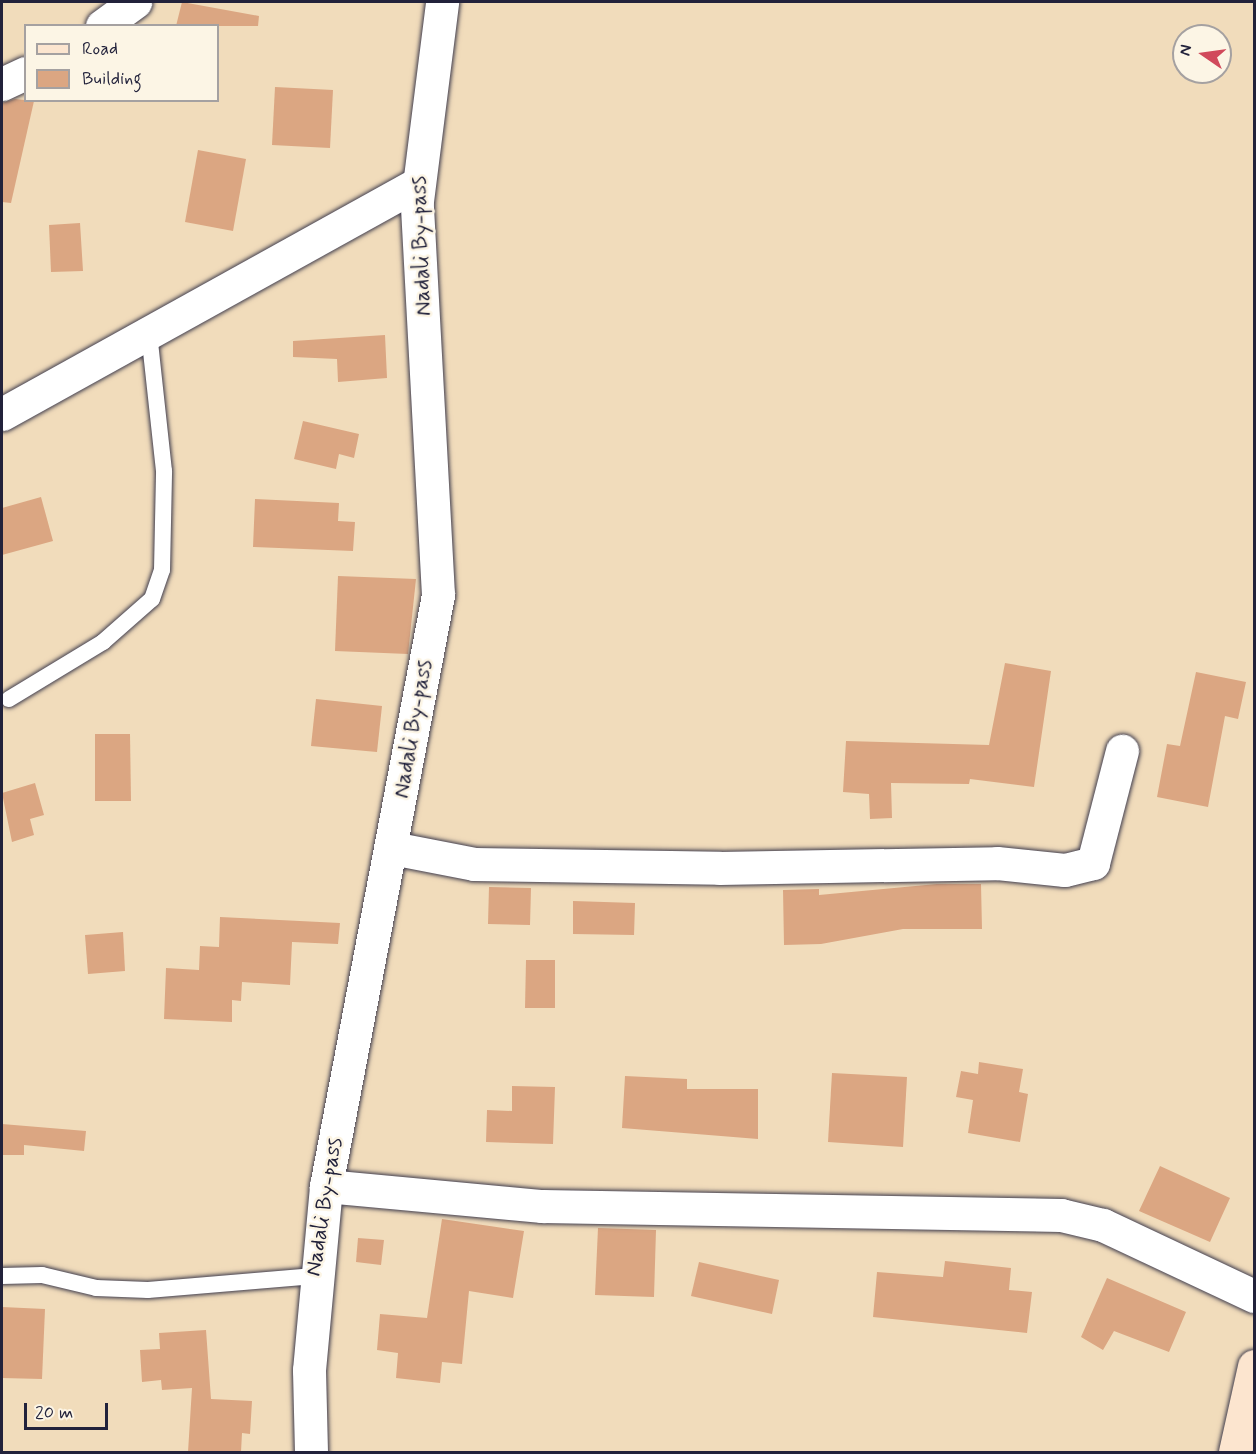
<!DOCTYPE html>
<html>
<head>
<meta charset="utf-8">
<style>
  body { margin:0 }
  #map { position:relative; width:1256px; height:1454px; overflow:hidden; background:#f1dcbb; font-family:Mynerve,sans-serif }
  div>[style] { position:absolute }
  .building>* { inset:0; background:#dba682 }
  .roads { filter:drop-shadow(0 0 2px #413e4e) drop-shadow(0 0 2px #413e4e) }
  .service>* { height:16px; margin:-8px; padding:0 8px; transform-origin:8px; border-radius:8px; background:#fff }
  .minor>* { height:33px; margin:-16.5px; padding:0 16.5px; transform-origin:16.5px; border-radius:16.5px; background:#fff }
  .secondary>* { height:33px; margin:-16.5px; padding:0 16.5px; transform-origin:16.5px; border-radius:16.5px; background:#fce5cf }
  span { translate:-50% -50%; white-space:nowrap; text-align:center; line-height:1.15; -webkit-text-stroke:5px #fcf5e5; paint-order:stroke }
  .street-label { font-size:22px; color:#22223b }
  .frame { position:absolute; inset:0; border:3px solid #22223b; pointer-events:none }
  .legend { position:absolute; left:24px; top:24px; width:195px; height:78px; box-sizing:border-box; background:#fcf5e5; border:2px solid #a5a1a1; margin:0; padding:8px 10px; list-style:none; font-size:18px; color:#22223b }
  .legend li { display:flex; align-items:center; gap:12px; height:30px }
  .legend b { width:30px; border:2px solid #a5a1a1 }
  .north { position:absolute; left:1172px; top:24px; width:60px; height:60px; box-sizing:border-box; background:#fcf5e5; border:2px solid #a5a1a1; border-radius:50%; rotate:283deg; font-size:16px; font-weight:700; line-height:24px; text-align:center; color:#22223b }
  .north::after { content:''; display:block; margin:auto; width:21px; height:27px; background:#d1495b; clip-path:polygon(50% 0,100% 100%,50% 72%,0 100%) }
  .scale { position:absolute; left:24px; top:1403px; width:84px; height:27px; box-sizing:border-box; border:3px solid #22223b; border-top:0; padding-left:8px; font-size:18px; line-height:21px; white-space:nowrap; color:#22223b; -webkit-text-stroke:4px #fcf5e5; paint-order:stroke }
</style>
</head>
<body>
<div id="map">
  <div class="building">
    <div style="clip-path:polygon(182px 2px,259px 16px,258px 26px,176px 26px)"></div>
    <div style="clip-path:polygon(275px 87px,333px 90px,330px 148px,272px 145px)"></div>
    <div style="clip-path:polygon(15px 99px,34px 101px,11px 203px,2px 202px,2px 103px)"></div>
    <div style="clip-path:polygon(198px 150px,246px 159px,233px 231px,185px 222px)"></div>
    <div style="clip-path:polygon(80px 223px,83px 271px,51px 272px,49px 225px)"></div>
    <div style="clip-path:polygon(385px 335px,387px 378px,338px 382px,337px 359px,293px 357px,293px 341px)"></div>
    <div style="clip-path:polygon(303px 421px,359px 434px,354px 458px,339px 454px,336px 469px,294px 459px)"></div>
    <div style="clip-path:polygon(41px 497px,53px 541px,2px 555px,2px 508px)"></div>
    <div style="clip-path:polygon(255px 499px,339px 503px,338px 521px,355px 522px,353px 551px,253px 547px)"></div>
    <div style="clip-path:polygon(338px 576px,416px 579px,408px 654px,335px 651px)"></div>
    <div style="clip-path:polygon(1005px 663px,1051px 671px,1034px 787px,970px 779px,969px 784px,891px 783px,892px 818px,870px 819px,869px 794px,843px 792px,846px 741px,989px 745px)"></div>
    <div style="clip-path:polygon(1196px 672px,1246px 682px,1238px 719px,1225px 716px,1208px 807px,1157px 797px,1167px 744px,1180px 746px)"></div>
    <div style="clip-path:polygon(316px 699px,382px 706px,377px 752px,311px 746px)"></div>
    <div style="clip-path:polygon(95px 734px,130px 734px,131px 801px,95px 801px)"></div>
    <div style="clip-path:polygon(35px 783px,44px 815px,30px 819px,34px 835px,12px 842px,2px 793px)"></div>
    <div style="clip-path:polygon(937px 884px,981px 884px,982px 929px,903px 929px,821px 944px,784px 945px,783px 890px,819px 889px,819px 895px)"></div>
    <div style="clip-path:polygon(489px 887px,531px 888px,530px 925px,488px 924px)"></div>
    <div style="clip-path:polygon(573px 901px,635px 903px,634px 935px,573px 934px)"></div>
    <div style="clip-path:polygon(220px 917px,340px 923px,338px 944px,292px 942px,290px 985px,242px 982px,241px 1001px,232px 1000px,232px 1022px,164px 1019px,166px 968px,199px 970px,200px 946px,219px 947px)"></div>
    <div style="clip-path:polygon(123px 932px,125px 971px,88px 974px,85px 935px)"></div>
    <div style="clip-path:polygon(526px 960px,555px 960px,555px 1008px,525px 1008px)"></div>
    <div style="clip-path:polygon(979px 1062px,1023px 1069px,1019px 1092px,1028px 1094px,1020px 1142px,968px 1133px,973px 1100px,956px 1097px,961px 1071px,978px 1074px)"></div>
    <div style="clip-path:polygon(832px 1073px,907px 1077px,903px 1147px,828px 1142px)"></div>
    <div style="clip-path:polygon(625px 1076px,687px 1079px,687px 1089px,758px 1089px,758px 1139px,622px 1128px)"></div>
    <div style="clip-path:polygon(512px 1086px,555px 1087px,553px 1144px,486px 1142px,487px 1110px,512px 1111px)"></div>
    <div style="clip-path:polygon(2px 1124px,86px 1131px,84px 1151px,24px 1145px,24px 1155px,2px 1155px)"></div>
    <div style="clip-path:polygon(1160px 1166px,1230px 1198px,1210px 1242px,1139px 1211px)"></div>
    <div style="clip-path:polygon(442px 1219px,524px 1231px,513px 1298px,469px 1291px,462px 1364px,442px 1362px,440px 1383px,396px 1378px,398px 1353px,377px 1350px,380px 1314px,427px 1318px)"></div>
    <div style="clip-path:polygon(598px 1228px,656px 1230px,654px 1297px,595px 1295px)"></div>
    <div style="clip-path:polygon(358px 1238px,384px 1240px,381px 1265px,356px 1262px)"></div>
    <div style="clip-path:polygon(945px 1261px,1011px 1268px,1009px 1290px,1032px 1292px,1027px 1333px,873px 1317px,877px 1272px,943px 1277px)"></div>
    <div style="clip-path:polygon(699px 1262px,779px 1280px,772px 1314px,691px 1296px)"></div>
    <div style="clip-path:polygon(1107px 1278px,1186px 1312px,1169px 1352px,1114px 1331px,1103px 1350px,1081px 1337px)"></div>
    <div style="clip-path:polygon(2px 1307px,45px 1309px,42px 1379px,2px 1378px)"></div>
    <div style="clip-path:polygon(206px 1330px,211px 1399px,252px 1401px,250px 1434px,242px 1433px,241px 1452px,188px 1452px,192px 1388px,162px 1390px,161px 1380px,142px 1382px,140px 1350px,160px 1349px,159px 1333px)"></div>
  </div>
  <div class="roads">
    <div class="service">
      <div style="left:9px;top:699px;width:110px;rotate:-31.2deg"></div>
      <div style="left:103px;top:642px;width:65px;rotate:-41.3deg"></div>
      <div style="left:152px;top:599px;width:31px;rotate:-71deg"></div>
      <div style="left:162px;top:570px;width:99px;rotate:-88.8deg"></div>
      <div style="left:164px;top:471px;width:140px;rotate:-96.2deg"></div>
      <div style="left:2px;top:1276px;width:40px;rotate:-1.4deg"></div>
      <div style="left:42px;top:1275px;width:56px;rotate:13.5deg"></div>
      <div style="left:96px;top:1288px;width:52px;rotate:2.2deg"></div>
      <div style="left:148px;top:1290px;width:167px;rotate:-4.8deg"></div>
    </div>
    <div class="minor">
      <div style="left:102px;top:26px;width:41px;rotate:-36deg"></div>
      <div style="left:2px;top:84px;width:26px;rotate:-25deg"></div>
      <div style="left:2px;top:414px;width:474px;rotate:-29deg"></div>
      <div style="left:392px;top:848px;width:84px;rotate:11deg"></div>
      <div style="left:474px;top:864px;width:245px;rotate:0.9deg"></div>
      <div style="left:719px;top:868px;width:278px;rotate:-1deg"></div>
      <div style="left:997px;top:863px;width:68px;rotate:5.9deg"></div>
      <div style="left:1065px;top:870px;width:29px;rotate:-14deg"></div>
      <div style="left:1093px;top:863px;width:116px;rotate:-75.5deg"></div>
      <div style="left:326px;top:1186px;width:217px;rotate:5.3deg"></div>
      <div style="left:542px;top:1206px;width:519px;rotate:0.99deg"></div>
      <div style="left:1061px;top:1215px;width:43px;rotate:13.4deg"></div>
      <div style="left:1103px;top:1225px;width:167px;rotate:25.2deg"></div>
      <div style="left:311px;top:1452px;width:82px;rotate:-91.4deg"></div>
      <div style="left:309px;top:1370px;width:185px;rotate:-84.7deg"></div>
      <div style="left:326px;top:1186px;width:602px;rotate:-79.27deg"></div>
      <div style="left:438px;top:595px;width:395px;rotate:-93.1deg"></div>
      <div style="left:417px;top:201px;width:201px;rotate:-82.8deg"></div>
    </div>
    <div class="secondary">
      <div style="left:1235px;top:1452px;width:88px;rotate:-77.5deg"></div>
    </div>
  </div>
  <div class="street-label">
    <span style="left:422px;top:246px;rotate:-92deg">Nadali By-pass</span>
    <span style="left:414px;top:729px;rotate:-80deg">Nadali By-pass</span>
    <span style="left:325px;top:1207px;rotate:-81deg">Nadali By-pass</span>
  </div>
  <div class="frame"></div>
  <ul class="legend">
  <li><b style="height:8px;background:#fce5cf"></b>Road</li>
  <li><b style="height:16px;background:#dba682"></b>Building</li>
  </ul>
  <div class="north">N</div>
  <div class="scale">20 m</div>
</div>
</body>
</html>
